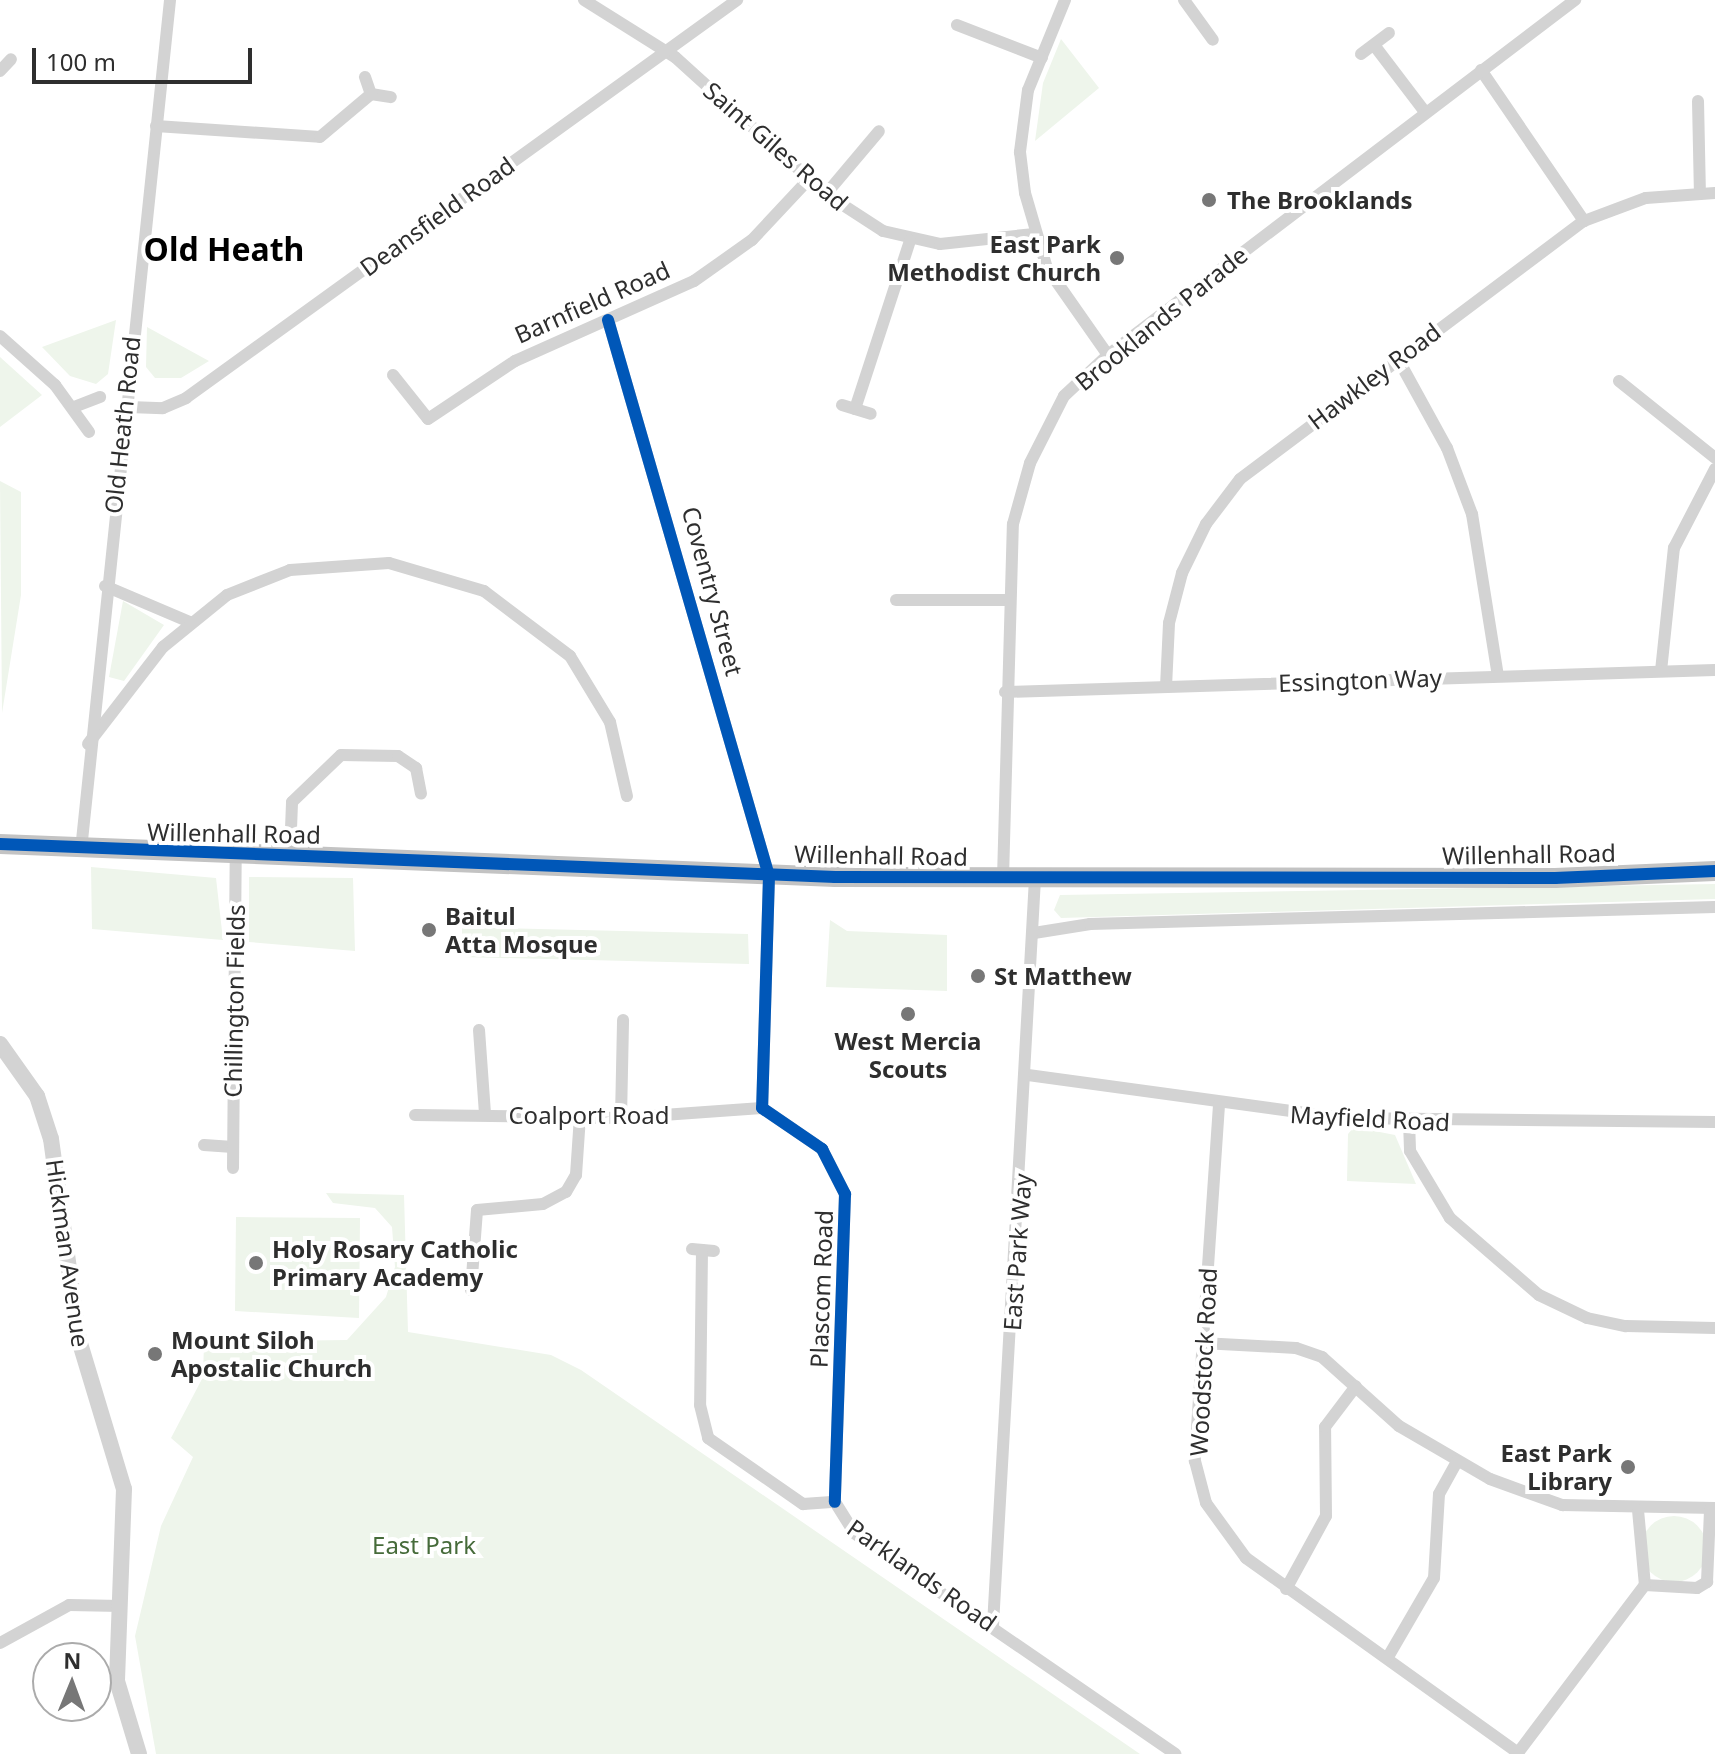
<!DOCTYPE html>
<html>
<head>
<meta charset="utf-8">
<style>
  body { margin:0 }
  #map { position:relative; width:1715px; height:1754px; overflow:hidden; background:#fff; font-family:"Noto Sans",sans-serif }
  div>[style] { position:absolute }
  .green>* { inset:0; background:#eef5eb }
  .round { border-radius:50% }
  .minor>* { height:12px; margin:-6px; padding:0 6px; transform-origin:6px; border-radius:6px; background:#d3d3d3 }
  .tertiary>* { height:16px; margin:-8px; padding:0 8px; transform-origin:8px; border-radius:8px; background:#d3d3d3 }
  .trunk>* { height:20px; margin:-10px; padding:0 10px; transform-origin:10px; border-radius:10px; background:#c3c3c3 }
  .cycleway>* { height:12px; margin:-6px; padding:0 6px; transform-origin:6px; border-radius:6px; background:#0057b8 }
  .dots>* { width:22px; height:22px; translate:-50% -50%; box-sizing:border-box; border:4px solid #fff; border-radius:50% }
  span { translate:-50% -50%; white-space:nowrap; text-align:center; line-height:1.15; -webkit-text-stroke:8px #fff; paint-order:stroke }
  .street-label { font-size:24px; color:#2e2e2e }
  .poi-label { font-size:24px; color:#2e2e2e; font-weight:700 }
  .left { translate:0 -50%; text-align:left }
  .right { translate:-100% -50%; text-align:right }
  .park-label { font-size:24px; color:#466b3a }
  .district-label { font-size:32px; color:#000; font-weight:700 }
  .north { position:absolute; left:32px; top:1642px; width:80px; height:80px; box-sizing:border-box; background:#fff; border:2px solid #ababab; border-radius:50%; rotate:1deg; font-size:22px; font-weight:700; line-height:32px; text-align:center; color:#2e2e2e }
  .north::after { content:''; display:block; margin:auto; width:28px; height:36px; background:#777; clip-path:polygon(50% 0,100% 100%,50% 72%,0 100%) }
  .scale { position:absolute; left:32px; top:48px; width:220px; height:36px; box-sizing:border-box; border:4px solid #2e2e2e; border-top:0; padding-left:10px; font-size:24px; line-height:28px; white-space:nowrap; color:#2e2e2e; -webkit-text-stroke:6px #fff; paint-order:stroke }
</style>
</head>
<body>
<div id="map">
  <div class="green">
    <div style="clip-path:polygon(1061px 39px,1099px 88px,1035px 141px,1043px 83px)"></div>
    <div style="clip-path:polygon(116px 320px,108px 374px,96px 384px,70px 376px,42px 347px)"></div>
    <div style="clip-path:polygon(147px 327px,209px 361px,181px 378px,155px 378px,146px 367px)"></div>
    <div style="clip-path:polygon(0 357px,42px 395px,0 427px)"></div>
    <div style="clip-path:polygon(0 481px,21px 492px,21px 595px,2px 713px)"></div>
    <div style="clip-path:polygon(123px 601px,164px 625px,124px 681px,109px 677px)"></div>
    <div style="clip-path:polygon(91px 867px,216px 878px,223px 940px,92px 929px)"></div>
    <div style="clip-path:polygon(249px 877px,353px 878px,355px 951px,249px 942px)"></div>
    <div style="clip-path:polygon(1715px 884px,1715px 899px,1061px 918px,1054px 910px,1060px 895px)"></div>
    <div style="clip-path:polygon(830px 920px,847px 931px,947px 935px,947px 991px,826px 987px)"></div>
    <div style="clip-path:polygon(462px 927px,748px 934px,749px 964px,462px 957px)"></div>
    <div style="clip-path:polygon(1354px 1127px,1395px 1135px,1416px 1184px,1347px 1181px,1348px 1134px)"></div>
    <div style="clip-path:polygon(326px 1193px,404px 1195px,408px 1332px,551px 1355px,581px 1370px,1140px 1754px,156px 1754px,135px 1636px,161px 1526px,193px 1457px,171px 1438px,203px 1377px,204px 1342px,347px 1340px,386px 1297px,395px 1267px,392px 1227px,375px 1208px,333px 1203px)"></div>
    <div style="clip-path:polygon(236px 1217px,360px 1218px,359px 1318px,235px 1311px)"></div>
    <div class="round" style="left:1641px;top:1516px;width:66px;height:66px"></div>
  </div>
  <div class="minor">
    <div style="left:584px;top:0;width:107px;rotate:32.1deg"></div>
    <div style="left:675px;top:57px;width:204px;rotate:42.2deg"></div>
    <div style="left:826px;top:194px;width:68px;rotate:33deg"></div>
    <div style="left:883px;top:231px;width:58px;rotate:12.8deg"></div>
    <div style="left:940px;top:244px;width:95px;rotate:-6.1deg"></div>
    <div style="left:1065px;top:0;width:97px;rotate:112.3deg"></div>
    <div style="left:1028px;top:90px;width:63px;rotate:97.4deg"></div>
    <div style="left:1020px;top:152px;width:41px;rotate:83deg"></div>
    <div style="left:1025px;top:193px;width:78px;rotate:73.7deg"></div>
    <div style="left:1047px;top:268px;width:106px;rotate:55deg"></div>
    <div style="left:1184px;top:0;width:49px;rotate:54.1deg"></div>
    <div style="left:957px;top:25px;width:91px;rotate:21.2deg"></div>
    <div style="left:1374px;top:45px;width:84px;rotate:52.7deg"></div>
    <div style="left:1361px;top:54px;width:35px;rotate:-37deg"></div>
    <div style="left:1481px;top:70px;width:183px;rotate:55.7deg"></div>
    <div style="left:0;top:71px;width:16px;rotate:-47deg"></div>
    <div style="left:365px;top:77px;width:18px;rotate:71deg"></div>
    <div style="left:371px;top:94px;width:20px;rotate:9deg"></div>
    <div style="left:1698px;top:101px;width:92px;rotate:88.8deg"></div>
    <div style="left:156px;top:126px;width:164px;rotate:3.8deg"></div>
    <div style="left:320px;top:137px;width:67px;rotate:-40.1deg"></div>
    <div style="left:826px;top:194px;width:82px;rotate:-49.9deg"></div>
    <div style="left:608px;top:320px;width:579px;rotate:73.85deg"></div>
    <div style="left:769px;top:876px;width:232px;rotate:91.7deg"></div>
    <div style="left:762px;top:1108px;width:73px;rotate:34.3deg"></div>
    <div style="left:822px;top:1149px;width:51px;rotate:62.9deg"></div>
    <div style="left:845px;top:1194px;width:308px;rotate:91.9deg"></div>
    <div style="left:0;top:336px;width:74px;rotate:41.7deg"></div>
    <div style="left:55px;top:385px;width:58px;rotate:54.1deg"></div>
    <div style="left:1398px;top:359px;width:102px;rotate:61.2deg"></div>
    <div style="left:1447px;top:448px;width:71px;rotate:69.3deg"></div>
    <div style="left:1472px;top:514px;width:164px;rotate:80.9deg"></div>
    <div style="left:393px;top:375px;width:56px;rotate:51.5deg"></div>
    <div style="left:428px;top:419px;width:105px;rotate:-33.7deg"></div>
    <div style="left:515px;top:361px;width:196px;rotate:-24.1deg"></div>
    <div style="left:694px;top:281px;width:71px;rotate:-35.3deg"></div>
    <div style="left:752px;top:240px;width:83px;rotate:-46.9deg"></div>
    <div style="left:1619px;top:381px;width:123px;rotate:38.7deg"></div>
    <div style="left:842px;top:405px;width:30px;rotate:17deg"></div>
    <div style="left:74px;top:407px;width:28px;rotate:-21deg"></div>
    <div style="left:129px;top:407px;width:34px;rotate:2deg"></div>
    <div style="left:163px;top:408px;width:25px;rotate:-23deg"></div>
    <div style="left:186px;top:398px;width:680px;rotate:-35.84deg"></div>
    <div style="left:855px;top:409px;width:177px;rotate:-71.9deg"></div>
    <div style="left:105px;top:586px;width:92px;rotate:23deg"></div>
    <div style="left:896px;top:600px;width:110px"></div>
    <div style="left:1661px;top:671px;width:124px;rotate:-84deg"></div>
    <div style="left:1674px;top:548px;width:89px;rotate:-62.6deg"></div>
    <div style="left:1166px;top:687px;width:64px;rotate:-87.3deg"></div>
    <div style="left:1169px;top:623px;width:52px;rotate:-75.4deg"></div>
    <div style="left:1182px;top:573px;width:55px;rotate:-63.9deg"></div>
    <div style="left:1206px;top:524px;width:56px;rotate:-52.9deg"></div>
    <div style="left:1240px;top:479px;width:430px;rotate:-36.9deg"></div>
    <div style="left:1584px;top:221px;width:66px;rotate:-20.4deg"></div>
    <div style="left:1646px;top:198px;width:69px;rotate:-4.1deg"></div>
    <div style="left:1005px;top:692px;width:710px;rotate:-1.77deg"></div>
    <div style="left:88px;top:744px;width:123px;rotate:-52.3deg"></div>
    <div style="left:163px;top:647px;width:82px;rotate:-39.1deg"></div>
    <div style="left:227px;top:595px;width:68px;rotate:-21.6deg"></div>
    <div style="left:290px;top:570px;width:99px;rotate:-4deg"></div>
    <div style="left:389px;top:563px;width:99px;rotate:16.4deg"></div>
    <div style="left:484px;top:591px;width:108px;rotate:37.1deg"></div>
    <div style="left:570px;top:656px;width:77px;rotate:58.8deg"></div>
    <div style="left:610px;top:722px;width:76px;rotate:77.1deg"></div>
    <div style="left:81px;top:850px;width:855px;rotate:-84.02deg"></div>
    <div style="left:290px;top:855px;width:53px;rotate:-87.8deg"></div>
    <div style="left:292px;top:802px;width:68px;rotate:-43.8deg"></div>
    <div style="left:341px;top:755px;width:57px;rotate:1deg"></div>
    <div style="left:398px;top:756px;width:22px;rotate:34deg"></div>
    <div style="left:416px;top:768px;width:26px;rotate:79deg"></div>
    <div style="left:1003px;top:878px;width:354px;rotate:-88.4deg"></div>
    <div style="left:1013px;top:524px;width:63px;rotate:-74.4deg"></div>
    <div style="left:1030px;top:463px;width:75px;rotate:-63.1deg"></div>
    <div style="left:1064px;top:396px;width:60px;rotate:-43deg"></div>
    <div style="left:1108px;top:355px;width:587px;rotate:-37.24deg"></div>
    <div style="left:1034px;top:933px;width:57px;rotate:-9.1deg"></div>
    <div style="left:1090px;top:924px;width:625px;rotate:-1.56deg"></div>
    <div style="left:479px;top:1030px;width:84px;rotate:85.9deg"></div>
    <div style="left:1028px;top:1075px;width:317px;rotate:7.8deg"></div>
    <div style="left:1342px;top:1118px;width:373px;rotate:0.6deg"></div>
    <div style="left:1219px;top:1105px;width:357px;rotate:93.9deg"></div>
    <div style="left:1195px;top:1461px;width:43px;rotate:75.3deg"></div>
    <div style="left:1206px;top:1503px;width:68px;rotate:54deg"></div>
    <div style="left:1246px;top:1558px;width:335px;rotate:35.6deg"></div>
    <div style="left:415px;top:1115px;width:206px;rotate:0.8deg"></div>
    <div style="left:621px;top:1118px;width:141px;rotate:-4.1deg"></div>
    <div style="left:621px;top:1118px;width:98px;rotate:-88.8deg"></div>
    <div style="left:1409px;top:1121px;width:30px;rotate:88deg"></div>
    <div style="left:1410px;top:1151px;width:78px;rotate:59.2deg"></div>
    <div style="left:1450px;top:1218px;width:118px;rotate:40.9deg"></div>
    <div style="left:1539px;top:1295px;width:53px;rotate:25.6deg"></div>
    <div style="left:1587px;top:1318px;width:40px;rotate:12deg"></div>
    <div style="left:1626px;top:1326px;width:89px;rotate:1.3deg"></div>
    <div style="left:204px;top:1145px;width:29px;rotate:4deg"></div>
    <div style="left:233px;top:1168px;width:313px;rotate:-89.5deg"></div>
    <div style="left:692px;top:1249px;width:22px;rotate:5deg"></div>
    <div style="left:702px;top:1250px;width:155px;rotate:90.7deg"></div>
    <div style="left:700px;top:1405px;width:34px;rotate:76deg"></div>
    <div style="left:708px;top:1438px;width:116px;rotate:34.8deg"></div>
    <div style="left:803px;top:1504px;width:32px;rotate:-4deg"></div>
    <div style="left:835px;top:1502px;width:36px;rotate:58deg"></div>
    <div style="left:854px;top:1533px;width:390px;rotate:34.5deg"></div>
    <div style="left:471px;top:1290px;width:80px;rotate:-85.7deg"></div>
    <div style="left:477px;top:1210px;width:66px;rotate:-5.2deg"></div>
    <div style="left:543px;top:1204px;width:26px;rotate:-28deg"></div>
    <div style="left:566px;top:1192px;width:20px;rotate:-60deg"></div>
    <div style="left:576px;top:1175px;width:59px;rotate:-86.1deg"></div>
    <div style="left:1202px;top:1343px;width:94px;rotate:3deg"></div>
    <div style="left:1296px;top:1348px;width:28px;rotate:19deg"></div>
    <div style="left:1322px;top:1357px;width:103px;rotate:41.9deg"></div>
    <div style="left:1399px;top:1426px;width:105px;rotate:30.2deg"></div>
    <div style="left:1490px;top:1479px;width:77px;rotate:19.9deg"></div>
    <div style="left:1562px;top:1505px;width:153px;rotate:1.1deg"></div>
    <div style="left:1638px;top:1510px;width:75px;rotate:84.7deg"></div>
    <div style="left:1707px;top:1582px;width:73px;rotate:-87.6deg"></div>
    <div style="left:1645px;top:1585px;width:52px;rotate:3.3deg"></div>
    <div style="left:1697px;top:1588px;width:12px;rotate:-31deg"></div>
    <div style="left:1286px;top:1589px;width:83px;rotate:-61.3deg"></div>
    <div style="left:1326px;top:1516px;width:89px;rotate:-90.6deg"></div>
    <div style="left:1325px;top:1427px;width:51px;rotate:-52.9deg"></div>
    <div style="left:993px;top:1625px;width:747px;rotate:-86.78deg"></div>
    <div style="left:0;top:1643px;width:79px;rotate:-28.8deg"></div>
    <div style="left:69px;top:1605px;width:52px;rotate:1.1deg"></div>
    <div style="left:1388px;top:1657px;width:91px;rotate:-59.8deg"></div>
    <div style="left:1434px;top:1578px;width:84px;rotate:-86.6deg"></div>
    <div style="left:1439px;top:1494px;width:37px;rotate:-61deg"></div>
    <div style="left:1517px;top:1754px;width:212px;rotate:-52.9deg"></div>
  </div>
  <div class="tertiary">
    <div style="left:0;top:1044px;width:64px;rotate:54.6deg"></div>
    <div style="left:37px;top:1096px;width:45px;rotate:72deg"></div>
    <div style="left:51px;top:1139px;width:203px;rotate:82.1deg"></div>
    <div style="left:79px;top:1340px;width:156px;rotate:73.2deg"></div>
    <div style="left:124px;top:1489px;width:192px;rotate:92.1deg"></div>
    <div style="left:117px;top:1681px;width:76px;rotate:73.2deg"></div>
  </div>
  <div class="trunk">
    <div style="left:0;top:844px;width:836px;rotate:2.26deg"></div>
    <div style="left:835px;top:877px;width:720px;rotate:0.08deg"></div>
    <div style="left:1555px;top:878px;width:160px;rotate:-2.5deg"></div>
  </div>
  <div class="cycleway">
    <div style="left:608px;top:320px;width:579px;rotate:73.85deg"></div>
    <div style="left:769px;top:876px;width:232px;rotate:91.7deg"></div>
    <div style="left:762px;top:1108px;width:73px;rotate:34.3deg"></div>
    <div style="left:822px;top:1149px;width:51px;rotate:62.9deg"></div>
    <div style="left:845px;top:1194px;width:308px;rotate:91.9deg"></div>
    <div style="left:0;top:844px;width:836px;rotate:2.26deg"></div>
    <div style="left:835px;top:877px;width:720px;rotate:0.08deg"></div>
    <div style="left:1555px;top:878px;width:160px;rotate:-2.5deg"></div>
  </div>
  <div class="dots">
    <div style="left:1209px;top:200px;background:#777"></div>
    <div style="left:1117px;top:258px;background:#777"></div>
    <div style="left:429px;top:930px;background:#777"></div>
    <div style="left:978px;top:976px;background:#777"></div>
    <div style="left:908px;top:1014px;background:#777"></div>
    <div style="left:256px;top:1263px;background:#777"></div>
    <div style="left:155px;top:1354px;background:#777"></div>
    <div style="left:1628px;top:1467px;background:#777"></div>
  </div>
  <div class="street-label">
    <span style="left:776px;top:146px;rotate:41deg">Saint Giles Road</span>
    <span style="left:437px;top:216px;rotate:-36deg">Deansfield Road</span>
    <span style="left:592px;top:302px;rotate:-24deg">Barnfield Road</span>
    <span style="left:1161px;top:318px;rotate:-39deg">Brooklands Parade</span>
    <span style="left:1374px;top:376px;rotate:-37deg">Hawkley Road</span>
    <span style="left:122px;top:425px;rotate:-84deg">Old Heath Road</span>
    <span style="left:713px;top:591px;rotate:75deg">Coventry Street</span>
    <span style="left:1360px;top:680px;rotate:-2deg">Essington Way</span>
    <span style="left:234px;top:833px;rotate:1deg">Willenhall Road</span>
    <span style="left:1529px;top:854px;rotate:-1deg">Willenhall Road</span>
    <span style="left:881px;top:855px;rotate:1deg">Willenhall Road</span>
    <span style="left:234px;top:1001px;rotate:-89deg">Chillington Fields</span>
    <span style="left:589px;top:1115px">Coalport Road</span>
    <span style="left:1370px;top:1118px;rotate:3deg">Mayfield Road</span>
    <span style="left:1017px;top:1252px;rotate:-86deg">East Park Way</span>
    <span style="left:68px;top:1253px;rotate:82deg">Hickman Avenue</span>
    <span style="left:821px;top:1289px;rotate:-88deg">Plascom Road</span>
    <span style="left:1203px;top:1362px;rotate:-87deg">Woodstock Road</span>
    <span style="left:922px;top:1575px;rotate:35deg">Parklands Road</span>
  </div>
  <div class="poi-label">
    <span class="left" style="left:1227px;top:200px">The Brooklands</span>
    <span class="right" style="left:1101px;top:258px">East Park<br>Methodist Church</span>
    <span class="left" style="left:445px;top:930px">Baitul<br>Atta Mosque</span>
    <span class="left" style="left:994px;top:976px">St Matthew</span>
    <span style="left:908px;top:1055px">West Mercia<br>Scouts</span>
    <span class="left" style="left:272px;top:1263px">Holy Rosary Catholic<br>Primary Academy</span>
    <span class="left" style="left:171px;top:1354px">Mount Siloh<br>Apostalic Church</span>
    <span class="right" style="left:1612px;top:1467px">East Park<br>Library</span>
  </div>
  <div class="park-label">
    <span style="left:424px;top:1545px">East Park</span>
  </div>
  <div class="district-label">
    <span style="left:224px;top:249px">Old Heath</span>
  </div>
  <div class="north">N</div>
  <div class="scale">100 m</div>
</div>
</body>
</html>
